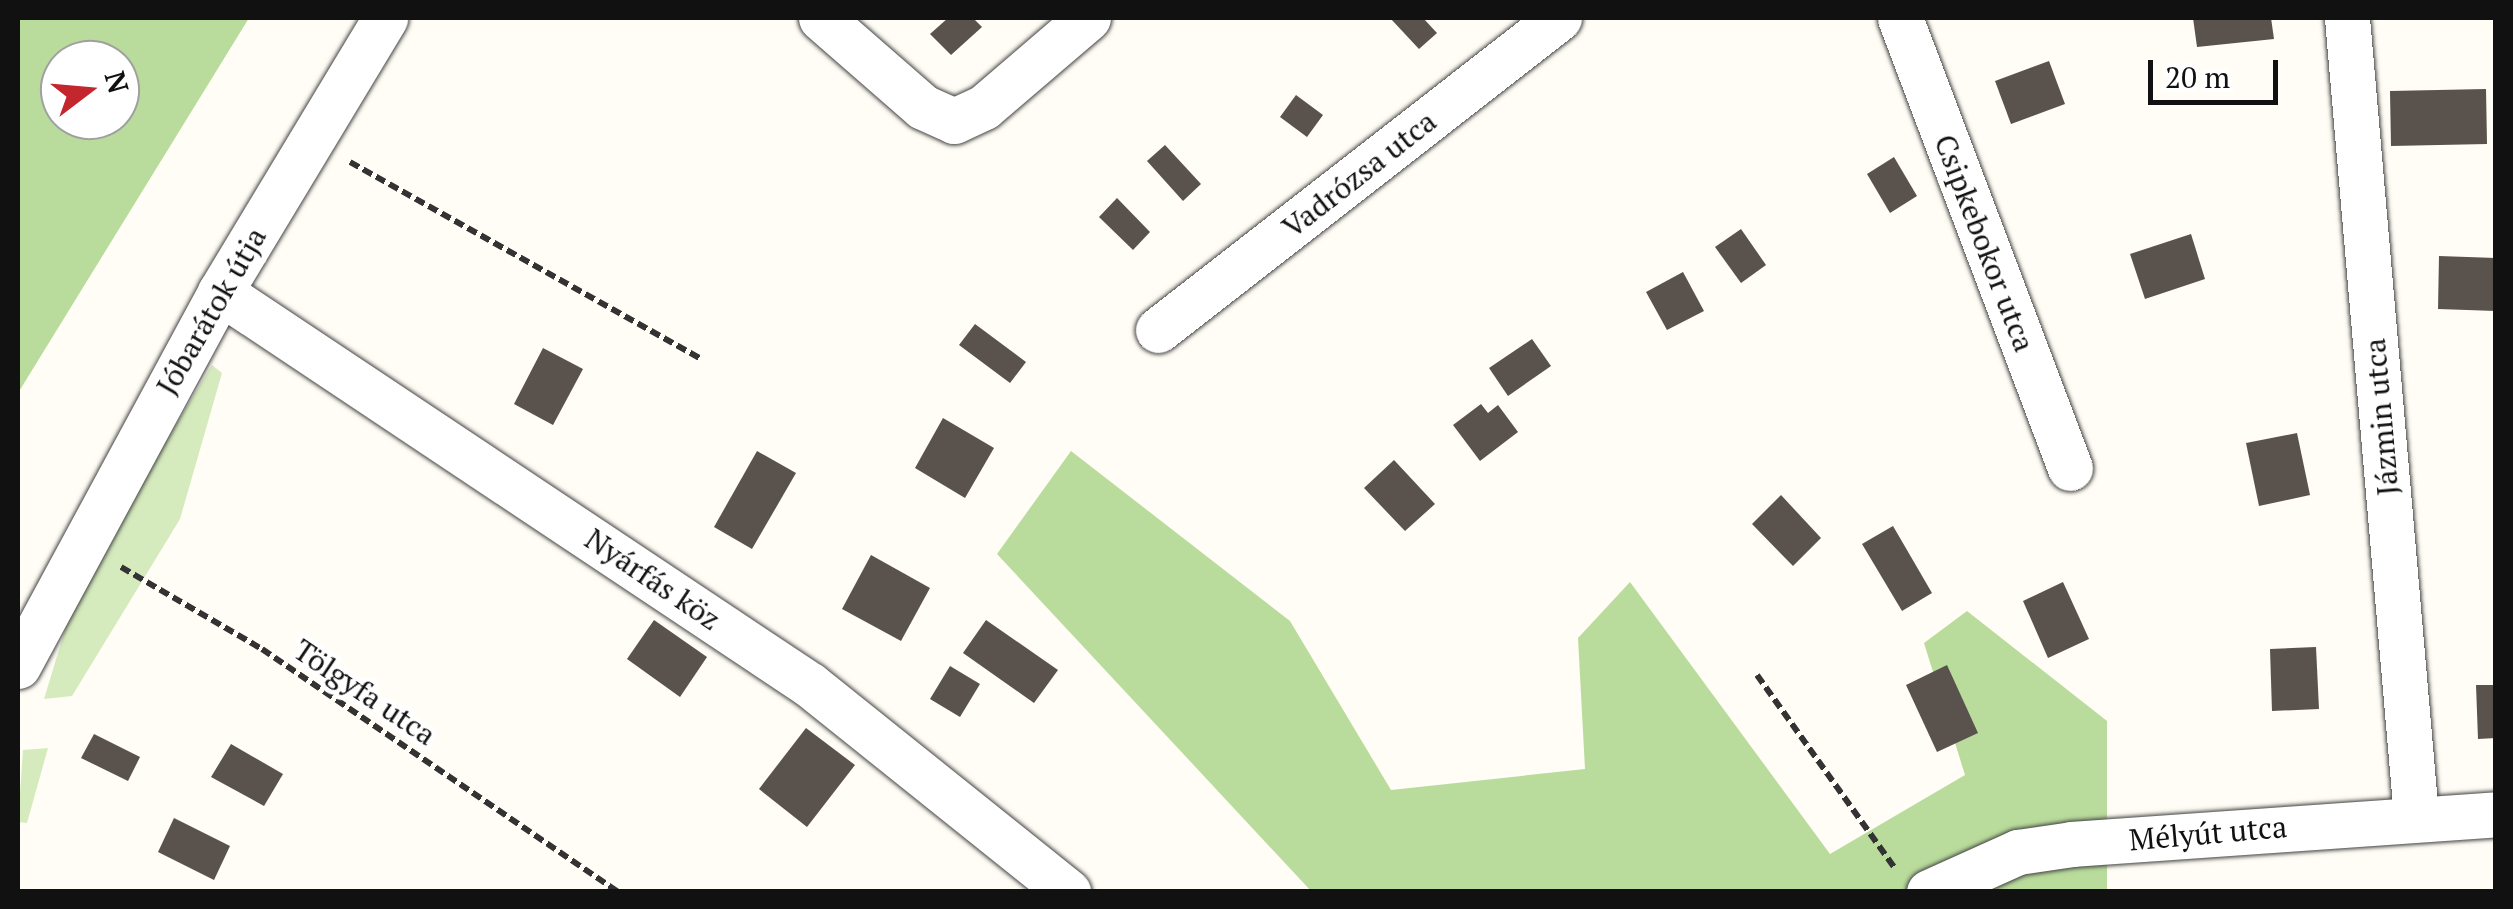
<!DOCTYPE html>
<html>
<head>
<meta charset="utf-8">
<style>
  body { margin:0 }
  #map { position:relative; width:2513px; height:909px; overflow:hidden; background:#fffdf5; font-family:"PT Serif",serif }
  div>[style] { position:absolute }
  .green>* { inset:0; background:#d5ebbd }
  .forest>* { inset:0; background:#b9dc9c }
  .building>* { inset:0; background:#5a524d }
  .path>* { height:6px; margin-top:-3px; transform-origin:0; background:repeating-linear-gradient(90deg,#333 0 10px,transparent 0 15px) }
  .roads { filter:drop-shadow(0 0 2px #444) drop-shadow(0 0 2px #444) }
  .minor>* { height:45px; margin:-22.5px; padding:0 22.5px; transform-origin:22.5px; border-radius:22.5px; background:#fff }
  span { translate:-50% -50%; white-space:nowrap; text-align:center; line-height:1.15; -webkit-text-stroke:10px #fff; paint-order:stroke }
  .street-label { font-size:30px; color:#111 }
  .frame { position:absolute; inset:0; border:20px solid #111; pointer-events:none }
  .north { position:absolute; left:40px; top:40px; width:100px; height:100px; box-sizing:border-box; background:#fff; border:2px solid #a0a0a0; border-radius:50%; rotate:74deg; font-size:28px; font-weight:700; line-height:40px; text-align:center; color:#111 }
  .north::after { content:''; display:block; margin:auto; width:35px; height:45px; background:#c4262e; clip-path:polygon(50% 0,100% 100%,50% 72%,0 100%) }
  .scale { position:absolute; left:2148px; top:60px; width:130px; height:45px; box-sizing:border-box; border:5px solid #111; border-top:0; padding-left:12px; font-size:30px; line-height:35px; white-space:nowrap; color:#111; -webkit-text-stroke:8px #fff; paint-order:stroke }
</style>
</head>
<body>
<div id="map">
  <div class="green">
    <div style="clip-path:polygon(212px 365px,222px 373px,180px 519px,72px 696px,44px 699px,78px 587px)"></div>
    <div style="clip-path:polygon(48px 748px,27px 823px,18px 822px,23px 750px)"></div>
  </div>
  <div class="forest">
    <div style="clip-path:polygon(evenodd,18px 18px,249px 18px,18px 393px,18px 18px,60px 60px,120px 60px,120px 120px,60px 120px,60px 60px)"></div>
    <div style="clip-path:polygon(1071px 451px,1290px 621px,1391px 790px,1585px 769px,1578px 638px,1630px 582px,1830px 854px,1965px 775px,1924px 643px,1967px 611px,2107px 721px,2107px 891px,1311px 891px,997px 554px)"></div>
  </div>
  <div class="building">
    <div style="clip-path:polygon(948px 18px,973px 18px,982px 27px,951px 55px,930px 34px)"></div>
    <div style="clip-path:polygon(1390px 18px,1423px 18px,1437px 33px,1419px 49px)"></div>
    <div style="clip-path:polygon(2193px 18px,2271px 18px,2274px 39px,2197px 47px)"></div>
    <div style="clip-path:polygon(2049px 61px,2065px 104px,2011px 124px,1995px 81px)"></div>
    <div style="clip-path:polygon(2486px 89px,2487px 144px,2391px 146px,2390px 91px)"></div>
    <div style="clip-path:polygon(1296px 95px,1323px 115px,1307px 137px,1280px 117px)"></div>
    <div style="clip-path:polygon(1165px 145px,1201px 184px,1183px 201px,1147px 161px)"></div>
    <div style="clip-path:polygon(1894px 157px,1917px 196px,1890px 213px,1867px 174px)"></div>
    <div style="clip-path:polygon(1117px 198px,1150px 232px,1133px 250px,1099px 217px)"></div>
    <div style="clip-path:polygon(1741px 229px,1766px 265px,1741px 283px,1715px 247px)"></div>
    <div style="clip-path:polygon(2191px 234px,2205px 279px,2145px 299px,2130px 254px)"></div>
    <div style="clip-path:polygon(2439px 256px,2496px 258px,2496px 311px,2438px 309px)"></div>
    <div style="clip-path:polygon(1683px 272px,1704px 311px,1667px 330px,1646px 292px)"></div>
    <div style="clip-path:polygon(975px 324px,1026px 362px,1010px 383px,959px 345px)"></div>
    <div style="clip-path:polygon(1532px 339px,1551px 366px,1508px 396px,1489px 368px)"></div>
    <div style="clip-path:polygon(543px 348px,583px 369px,553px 425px,514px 404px)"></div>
    <div style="clip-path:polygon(1481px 404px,1488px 413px,1498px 405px,1518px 432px,1480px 461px,1453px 425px)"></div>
    <div style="clip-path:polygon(943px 418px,994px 448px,965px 498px,915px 468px)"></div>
    <div style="clip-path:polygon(2297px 433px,2310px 495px,2259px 506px,2246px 443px)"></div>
    <div style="clip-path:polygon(757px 451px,796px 473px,752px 549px,714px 527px)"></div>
    <div style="clip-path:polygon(1394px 460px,1435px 504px,1405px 531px,1364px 488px)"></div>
    <div style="clip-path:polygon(1781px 495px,1821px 538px,1793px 566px,1752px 524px)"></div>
    <div style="clip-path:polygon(1893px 526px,1932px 593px,1902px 611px,1862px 544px)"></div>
    <div style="clip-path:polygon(871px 555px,930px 588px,901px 641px,842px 609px)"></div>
    <div style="clip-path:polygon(2063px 582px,2089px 639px,2048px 658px,2023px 601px)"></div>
    <div style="clip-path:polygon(654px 620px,707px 657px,680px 697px,627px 659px)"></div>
    <div style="clip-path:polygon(986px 620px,1058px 670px,1034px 703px,963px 653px)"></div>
    <div style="clip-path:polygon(2316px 647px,2319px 709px,2272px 711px,2270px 649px)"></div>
    <div style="clip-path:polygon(1947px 665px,1978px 733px,1937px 752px,1906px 685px)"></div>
    <div style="clip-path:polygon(950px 666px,980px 684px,960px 717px,930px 699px)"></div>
    <div style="clip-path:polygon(2476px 685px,2496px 685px,2496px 738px,2478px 739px)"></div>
    <div style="clip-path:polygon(806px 728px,855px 765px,807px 827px,759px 789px)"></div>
    <div style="clip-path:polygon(94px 734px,140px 757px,128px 781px,81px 758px)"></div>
    <div style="clip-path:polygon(231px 744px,283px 774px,264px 806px,211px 777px)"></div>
    <div style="clip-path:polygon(174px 818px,230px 846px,214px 880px,158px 852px)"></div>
  </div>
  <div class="path">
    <div style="left:350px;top:162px;width:403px;rotate:29.3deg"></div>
    <div style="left:121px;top:567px;width:163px;rotate:30.2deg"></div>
    <div style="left:262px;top:649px;width:431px;rotate:34.3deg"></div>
    <div style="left:1757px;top:675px;width:239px;rotate:54.5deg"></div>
  </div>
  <div class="roads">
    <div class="minor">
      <div style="left:821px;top:18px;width:135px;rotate:41.1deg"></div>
      <div style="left:923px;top:107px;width:34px;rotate:24deg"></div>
      <div style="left:954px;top:121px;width:33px;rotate:-25deg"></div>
      <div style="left:984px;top:107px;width:137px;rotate:-40.6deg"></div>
      <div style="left:1900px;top:18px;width:481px;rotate:69.3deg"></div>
      <div style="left:2347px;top:18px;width:802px;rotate:85.06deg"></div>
      <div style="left:220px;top:292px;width:709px;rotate:33.67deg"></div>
      <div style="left:810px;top:685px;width:331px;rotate:38.7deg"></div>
      <div style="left:1158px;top:330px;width:508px;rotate:-37.88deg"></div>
      <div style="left:18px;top:666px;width:425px;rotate:-61.6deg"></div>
      <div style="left:220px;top:292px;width:320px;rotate:-58.9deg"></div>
      <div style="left:1929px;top:892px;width:98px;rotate:-24.2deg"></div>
      <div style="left:2018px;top:852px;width:55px;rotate:-8.4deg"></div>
      <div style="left:2072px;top:844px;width:425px;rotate:-4deg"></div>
    </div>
  </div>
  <div class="street-label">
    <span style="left:1359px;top:174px;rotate:-38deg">Vadrózsa utca</span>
    <span style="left:1985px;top:243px;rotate:69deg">Csipkebokor utca</span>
    <span style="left:211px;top:311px;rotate:-60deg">Jóbarátok útja</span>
    <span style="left:2381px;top:417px;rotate:-95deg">Jázmin utca</span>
    <span style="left:653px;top:579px;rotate:34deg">Nyárfás köz</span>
    <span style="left:365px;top:692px;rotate:34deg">Tölgyfa utca</span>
    <span style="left:2208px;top:833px;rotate:-5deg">Mélyút utca</span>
  </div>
  <div class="frame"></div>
  <div class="north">N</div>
  <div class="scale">20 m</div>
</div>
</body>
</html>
